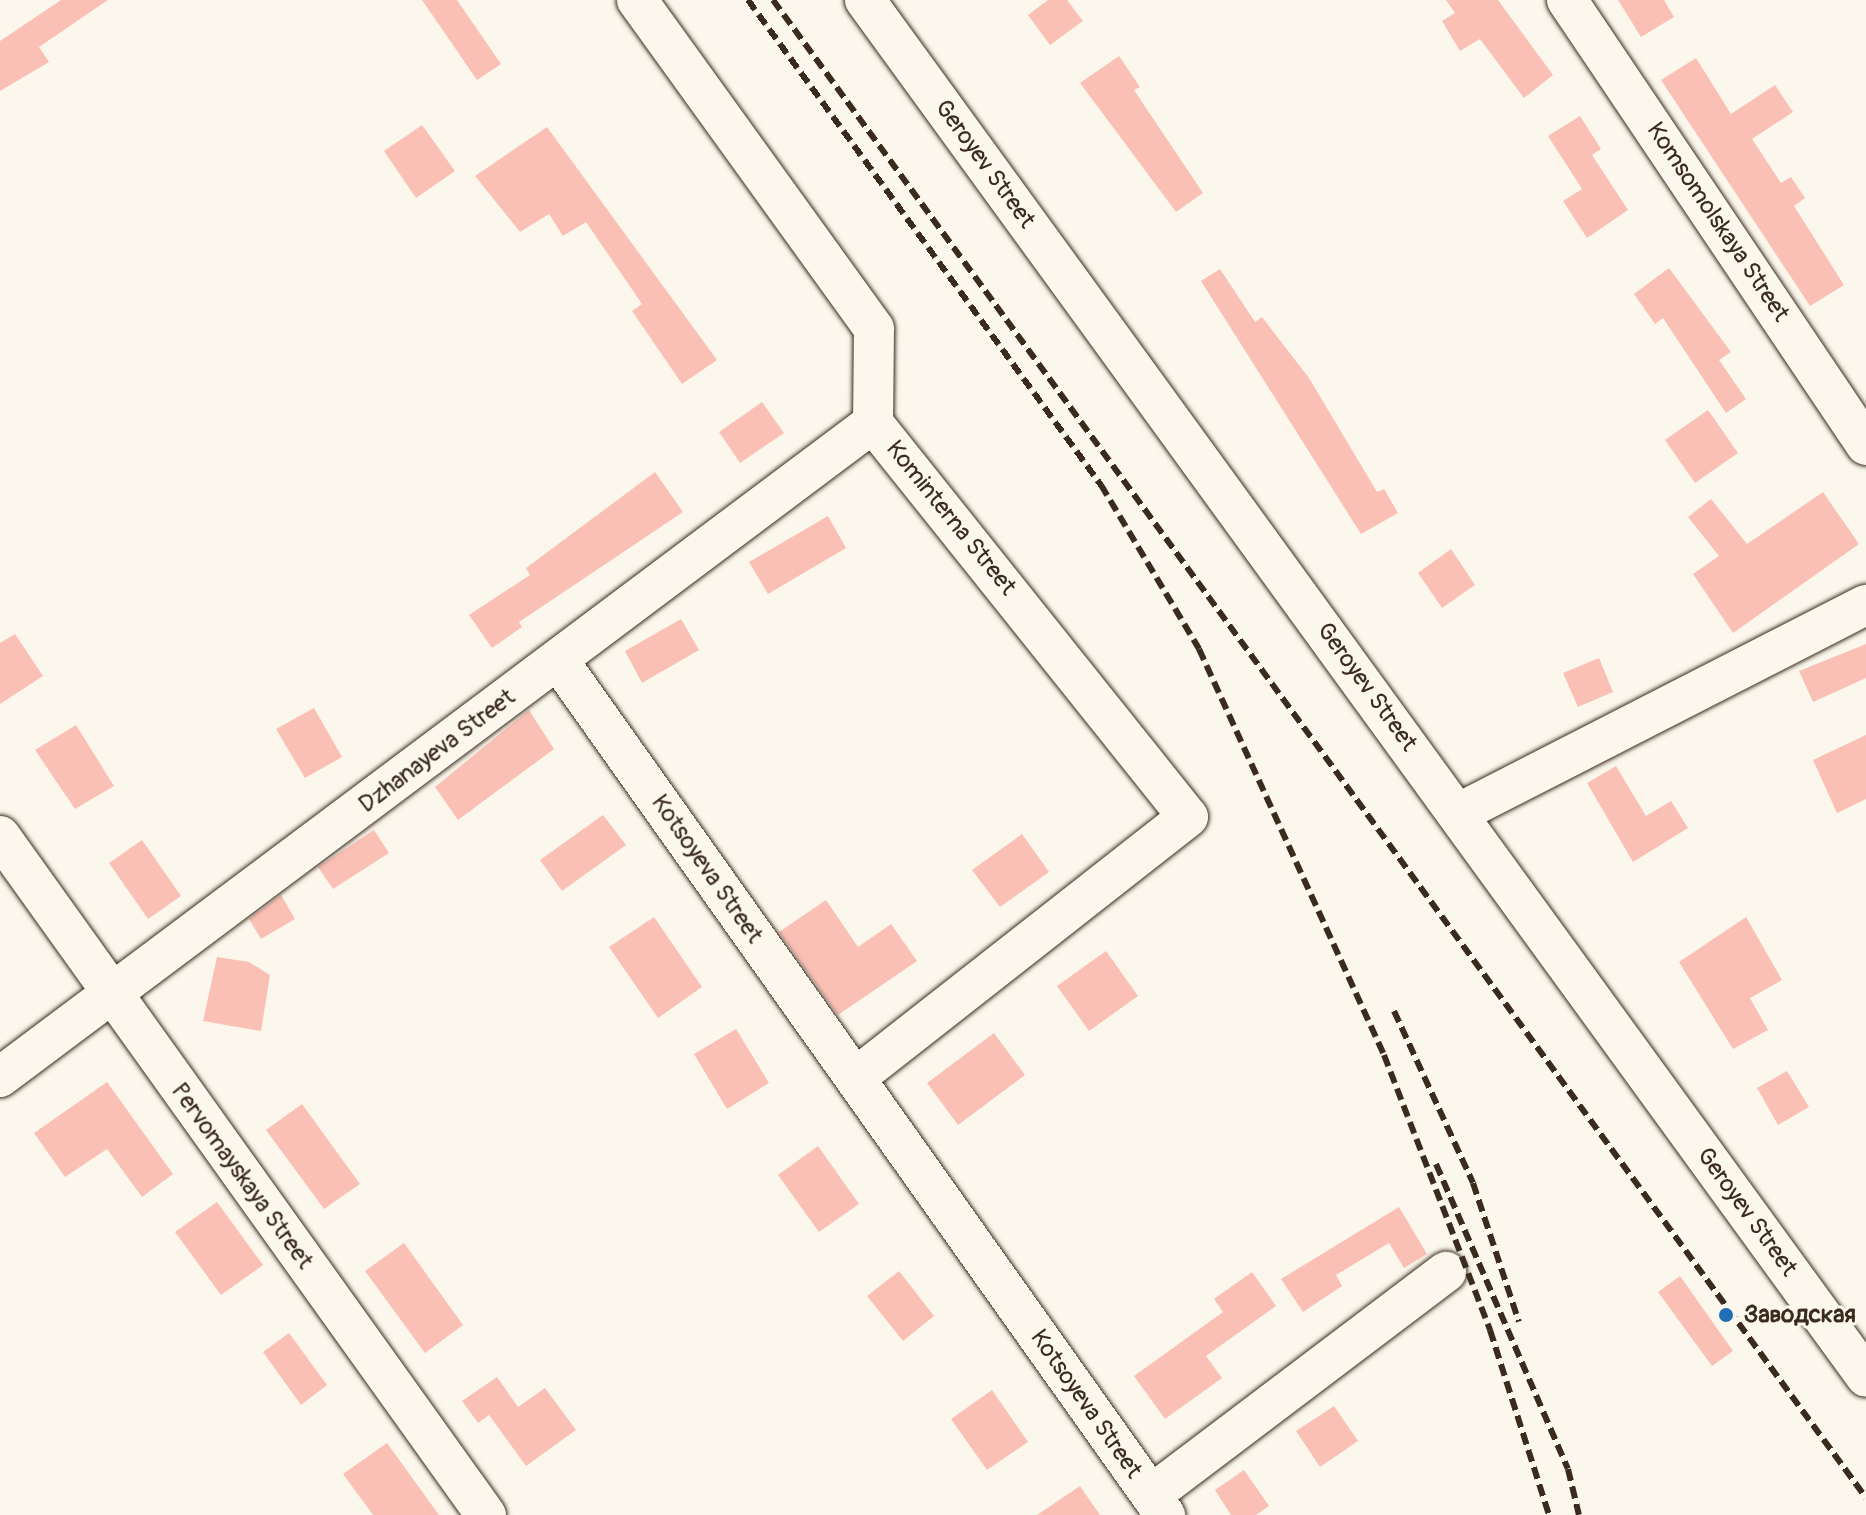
<!DOCTYPE html>
<html>
<head>
<meta charset="utf-8">
<style>
  body { margin:0 }
  #map { position:relative; width:1866px; height:1515px; overflow:hidden; background:#fbf7ec; font-family:Pangolin,sans-serif }
  div>[style] { position:absolute }
  .building>* { inset:0; background:#fbc0b5 }
  .roads { filter:drop-shadow(0 0 2px #3b2a1e) drop-shadow(0 0 2px #3b2a1e) }
  .minor>* { height:40px; margin:-20px; padding:0 20px; transform-origin:20px; border-radius:20px; background:#fbf7ec }
  .rail>* { height:6px; margin-top:-3px; transform-origin:0; background:repeating-linear-gradient(90deg,#3b2a1e 0 12px,transparent 0 18px) }
  .dots>* { width:22px; height:22px; translate:-50% -50%; box-sizing:border-box; border:4px solid #fbf7ec; border-radius:50% }
  span { translate:-50% -50%; white-space:nowrap; text-align:center; line-height:1.15; -webkit-text-stroke:6px #fbf7ec; paint-order:stroke }
  .street-label { font-size:24px; color:#3b2a1e }
  .poi-label { font-size:24px; color:#3b2a1e; font-weight:700 }
  .left { translate:0 -50%; text-align:left }
</style>
</head>
<body>
<div id="map">
  <div class="building">
    <div style="clip-path:polygon(61px 0,108px 0,39px 47px,49px 62px,0 91px,0 41px)"></div>
    <div style="clip-path:polygon(422px 0,457px 0,501px 64px,477px 80px)"></div>
    <div style="clip-path:polygon(1048px 0,1067px 0,1083px 21px,1050px 45px,1028px 15px)"></div>
    <div style="clip-path:polygon(1446px 0,1498px 0,1553px 75px,1524px 98px,1480px 39px,1460px 51px,1442px 21px,1455px 13px)"></div>
    <div style="clip-path:polygon(1618px 0,1664px 0,1674px 17px,1641px 37px)"></div>
    <div style="clip-path:polygon(1119px 56px,1140px 87px,1134px 90px,1203px 193px,1176px 212px,1080px 83px)"></div>
    <div style="clip-path:polygon(1696px 58px,1731px 114px,1775px 85px,1793px 112px,1752px 139px,1781px 183px,1791px 177px,1805px 198px,1794px 206px,1844px 285px,1810px 306px,1661px 80px)"></div>
    <div style="clip-path:polygon(1580px 116px,1601px 149px,1592px 155px,1628px 210px,1587px 238px,1563px 201px,1582px 189px,1548px 136px)"></div>
    <div style="clip-path:polygon(422px 125px,455px 171px,416px 198px,384px 151px)"></div>
    <div style="clip-path:polygon(547px 127px,717px 360px,682px 384px,632px 311px,642px 304px,586px 222px,563px 236px,549px 214px,520px 232px,475px 176px)"></div>
    <div style="clip-path:polygon(1669px 268px,1731px 352px,1719px 360px,1746px 399px,1726px 413px,1663px 318px,1655px 324px,1634px 294px)"></div>
    <div style="clip-path:polygon(1220px 269px,1255px 322px,1262px 317px,1309px 378px,1377px 492px,1384px 489px,1398px 513px,1361px 534px,1201px 281px)"></div>
    <div style="clip-path:polygon(762px 402px,784px 433px,740px 463px,719px 432px)"></div>
    <div style="clip-path:polygon(1708px 410px,1738px 453px,1695px 483px,1665px 440px)"></div>
    <div style="clip-path:polygon(655px 472px,683px 512px,519px 622px,522px 627px,492px 648px,469px 615px,530px 575px,526px 568px)"></div>
    <div style="clip-path:polygon(1823px 492px,1859px 544px,1733px 633px,1693px 574px,1719px 556px,1688px 517px,1711px 499px,1747px 544px)"></div>
    <div style="clip-path:polygon(828px 516px,846px 548px,768px 594px,749px 562px)"></div>
    <div style="clip-path:polygon(1451px 549px,1475px 585px,1442px 608px,1418px 573px)"></div>
    <div style="clip-path:polygon(681px 619px,699px 650px,642px 683px,625px 651px)"></div>
    <div style="clip-path:polygon(15px 634px,43px 676px,0 704px,0 643px)"></div>
    <div style="clip-path:polygon(1866px 644px,1866px 678px,1813px 702px,1799px 671px)"></div>
    <div style="clip-path:polygon(1599px 658px,1613px 692px,1578px 707px,1563px 673px)"></div>
    <div style="clip-path:polygon(314px 708px,342px 757px,305px 778px,276px 729px)"></div>
    <div style="clip-path:polygon(529px 710px,554px 749px,458px 820px,435px 787px)"></div>
    <div style="clip-path:polygon(76px 725px,114px 786px,75px 809px,35px 750px)"></div>
    <div style="clip-path:polygon(1866px 735px,1866px 799px,1837px 813px,1813px 760px)"></div>
    <div style="clip-path:polygon(1616px 766px,1646px 816px,1671px 801px,1688px 828px,1633px 862px,1587px 783px)"></div>
    <div style="clip-path:polygon(603px 815px,626px 845px,562px 891px,540px 860px)"></div>
    <div style="clip-path:polygon(374px 830px,389px 853px,333px 889px,318px 867px)"></div>
    <div style="clip-path:polygon(1022px 834px,1049px 872px,1000px 907px,972px 870px)"></div>
    <div style="clip-path:polygon(142px 840px,181px 896px,148px 919px,109px 863px)"></div>
    <div style="clip-path:polygon(281px 895px,295px 919px,261px 939px,249px 919px)"></div>
    <div style="clip-path:polygon(826px 900px,858px 947px,891px 924px,917px 961px,838px 1015px,779px 932px)"></div>
    <div style="clip-path:polygon(654px 917px,702px 987px,658px 1018px,609px 947px)"></div>
    <div style="clip-path:polygon(1746px 917px,1782px 980px,1750px 998px,1768px 1030px,1733px 1049px,1679px 962px)"></div>
    <div style="clip-path:polygon(1106px 951px,1138px 996px,1089px 1031px,1057px 986px)"></div>
    <div style="clip-path:polygon(217px 957px,249px 962px,270px 975px,261px 1031px,203px 1021px)"></div>
    <div style="clip-path:polygon(736px 1029px,769px 1083px,727px 1109px,694px 1054px)"></div>
    <div style="clip-path:polygon(994px 1033px,1025px 1075px,958px 1125px,927px 1083px)"></div>
    <div style="clip-path:polygon(1787px 1071px,1809px 1107px,1778px 1125px,1757px 1088px)"></div>
    <div style="clip-path:polygon(107px 1082px,173px 1174px,142px 1197px,107px 1149px,65px 1177px,34px 1133px)"></div>
    <div style="clip-path:polygon(302px 1104px,360px 1184px,324px 1209px,266px 1130px)"></div>
    <div style="clip-path:polygon(818px 1146px,859px 1204px,819px 1232px,778px 1175px)"></div>
    <div style="clip-path:polygon(217px 1202px,263px 1265px,221px 1295px,175px 1232px)"></div>
    <div style="clip-path:polygon(1399px 1207px,1427px 1254px,1404px 1268px,1389px 1243px,1336px 1275px,1342px 1286px,1303px 1312px,1281px 1279px)"></div>
    <div style="clip-path:polygon(404px 1243px,463px 1325px,425px 1353px,365px 1271px)"></div>
    <div style="clip-path:polygon(899px 1271px,934px 1316px,903px 1341px,867px 1296px)"></div>
    <div style="clip-path:polygon(1252px 1272px,1276px 1306px,1206px 1356px,1222px 1378px,1165px 1419px,1134px 1376px,1223px 1312px,1214px 1299px)"></div>
    <div style="clip-path:polygon(1680px 1276px,1733px 1351px,1712px 1366px,1658px 1292px)"></div>
    <div style="clip-path:polygon(289px 1333px,327px 1385px,301px 1405px,263px 1352px)"></div>
    <div style="clip-path:polygon(497px 1377px,518px 1407px,545px 1388px,576px 1430px,526px 1466px,489px 1415px,478px 1423px,462px 1401px)"></div>
    <div style="clip-path:polygon(992px 1390px,1028px 1442px,987px 1470px,951px 1419px)"></div>
    <div style="clip-path:polygon(1334px 1406px,1358px 1441px,1320px 1467px,1296px 1431px)"></div>
    <div style="clip-path:polygon(387px 1443px,439px 1515px,373px 1515px,343px 1474px)"></div>
    <div style="clip-path:polygon(1244px 1470px,1269px 1506px,1256px 1515px,1231px 1515px,1215px 1490px)"></div>
    <div style="clip-path:polygon(1080px 1486px,1100px 1515px,1037px 1515px)"></div>
  </div>
  <div class="roads">
    <div class="minor">
      <div style="left:637px;top:0;width:405px;rotate:54.2deg"></div>
      <div style="left:874px;top:329px;width:94px;rotate:90.6deg"></div>
      <div style="left:873px;top:423px;width:504px;rotate:51.36deg"></div>
      <div style="left:1188px;top:817px;width:423px;rotate:141.9deg"></div>
      <div style="left:865px;top:0;width:1702px;rotate:53.98deg"></div>
      <div style="left:1567px;top:0;width:536px;rotate:56.1deg"></div>
      <div style="left:558px;top:660px;width:1049px;rotate:54.63deg"></div>
      <div style="left:1459px;top:813px;width:457px;rotate:-27.1deg"></div>
      <div style="left:0;top:836px;width:835px;rotate:54.41deg"></div>
      <div style="left:0;top:1077px;width:1091px;rotate:-36.84deg"></div>
      <div style="left:1151px;top:1495px;width:370px;rotate:-37.1deg"></div>
    </div>
  </div>
  <div class="rail">
    <div style="left:748px;top:0;width:600px;rotate:53.95deg"></div>
    <div style="left:1101px;top:485px;width:191px;rotate:59.1deg"></div>
    <div style="left:1199px;top:649px;width:446px;rotate:65.5deg"></div>
    <div style="left:1384px;top:1055px;width:295px;rotate:68.9deg"></div>
    <div style="left:1490px;top:1330px;width:194px;rotate:72.3deg"></div>
    <div style="left:773px;top:0;width:1854px;rotate:53.88deg"></div>
    <div style="left:1394px;top:1011px;width:189px;rotate:65.3deg"></div>
    <div style="left:1473px;top:1183px;width:146px;rotate:71.7deg"></div>
    <div style="left:1436px;top:1164px;width:332px;rotate:66.6deg"></div>
    <div style="left:1568px;top:1469px;width:47px;rotate:76.6deg"></div>
  </div>
  <div class="dots">
    <div style="left:1726px;top:1315px;background:#1f6fb2"></div>
  </div>
  <div class="street-label">
    <span style="left:985px;top:164px;rotate:54deg">Geroyev Street</span>
    <span style="left:1718px;top:222px;rotate:56deg">Komsomolskaya Street</span>
    <span style="left:951px;top:518px;rotate:51deg">Kominterna Street</span>
    <span style="left:1367px;top:687px;rotate:54deg">Geroyev Street</span>
    <span style="left:437px;top:751px;rotate:-37deg">Dzhanayeva Street</span>
    <span style="left:707px;top:869px;rotate:55deg">Kotsoyeva Street</span>
    <span style="left:242px;top:1176px;rotate:54deg">Pervomayskaya Street</span>
    <span style="left:1747px;top:1212px;rotate:54deg">Geroyev Street</span>
    <span style="left:1086px;top:1404px;rotate:55deg">Kotsoyeva Street</span>
  </div>
  <div class="poi-label">
    <span class="left" style="left:1744px;top:1315px">Заводская</span>
  </div>
</div>
</body>
</html>
